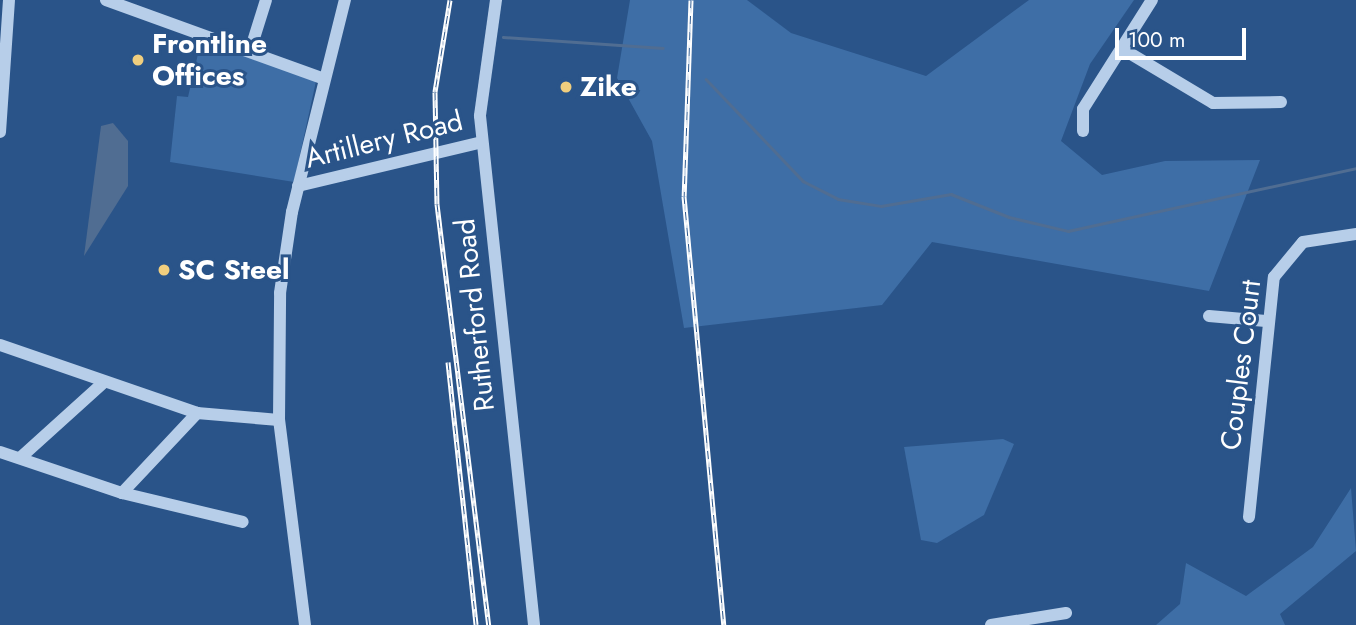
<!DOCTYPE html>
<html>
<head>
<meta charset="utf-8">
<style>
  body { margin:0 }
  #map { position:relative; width:1356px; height:625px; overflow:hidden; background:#2a5489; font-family:Jost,sans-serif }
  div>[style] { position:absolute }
  .green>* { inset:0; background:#3e6ea6 }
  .water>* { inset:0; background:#506d92 }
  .stream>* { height:2.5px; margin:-1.25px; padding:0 1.25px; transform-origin:1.25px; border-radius:1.25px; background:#506d92 }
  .minor>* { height:12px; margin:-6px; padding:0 6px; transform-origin:6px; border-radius:6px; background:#b7cee9 }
  .rail>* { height:5px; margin-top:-2.5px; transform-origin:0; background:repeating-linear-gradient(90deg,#2a5489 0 8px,#fff 0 16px); box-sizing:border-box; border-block:2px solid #fff }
  .dots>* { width:19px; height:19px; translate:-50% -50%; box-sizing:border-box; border:4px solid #2a5489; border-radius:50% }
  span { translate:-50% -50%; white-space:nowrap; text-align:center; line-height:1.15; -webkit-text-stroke:6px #2a5489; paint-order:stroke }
  .poi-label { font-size:28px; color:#fff; font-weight:700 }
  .left { translate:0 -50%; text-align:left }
  .street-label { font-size:28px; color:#fff }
  .scale { position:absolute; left:1115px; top:28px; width:131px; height:32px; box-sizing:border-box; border:4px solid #fff; border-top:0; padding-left:9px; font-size:21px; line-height:24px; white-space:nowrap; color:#fff; -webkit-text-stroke:5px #2a5489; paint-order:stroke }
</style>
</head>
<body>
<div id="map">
  <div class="green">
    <div style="clip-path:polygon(630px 0,747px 0,791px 33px,926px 76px,1029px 0,1134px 0,1090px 64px,1061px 141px,1102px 175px,1165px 161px,1260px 160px,1209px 291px,932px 242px,882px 305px,684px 328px,652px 141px,617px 78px)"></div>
    <div style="clip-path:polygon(201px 41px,318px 72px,294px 182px,170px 162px,177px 96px,188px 97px)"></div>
    <div style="clip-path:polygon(1003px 439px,1014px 444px,984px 515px,937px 543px,921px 540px,904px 447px)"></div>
    <div style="clip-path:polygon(1351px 488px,1356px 551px,1280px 614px,1285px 625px,1156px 625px,1180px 604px,1186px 563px,1246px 596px,1313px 547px)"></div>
  </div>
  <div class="water">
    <div style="clip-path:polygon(113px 123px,128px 141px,128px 186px,84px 256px,101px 126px)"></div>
  </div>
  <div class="stream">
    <div style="left:503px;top:37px;width:160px;rotate:3.9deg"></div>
    <div style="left:706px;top:79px;width:141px;rotate:46.4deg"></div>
    <div style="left:803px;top:181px;width:39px;rotate:27deg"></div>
    <div style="left:838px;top:199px;width:44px;rotate:9.2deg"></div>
    <div style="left:881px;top:206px;width:71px;rotate:-9.7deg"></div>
    <div style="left:951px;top:194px;width:62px;rotate:21.6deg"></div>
    <div style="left:1009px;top:217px;width:61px;rotate:13.3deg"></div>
    <div style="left:1068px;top:231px;width:295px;rotate:-12.3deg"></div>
  </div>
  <div class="minor">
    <div style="left:106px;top:0;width:232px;rotate:19.9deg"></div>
    <div style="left:496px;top:0;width:117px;rotate:97.9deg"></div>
    <div style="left:480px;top:116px;width:512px;rotate:83.94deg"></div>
    <div style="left:1121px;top:48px;width:107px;rotate:30.9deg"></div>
    <div style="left:1213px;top:103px;width:68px;rotate:-0.8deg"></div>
    <div style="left:250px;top:51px;width:53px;rotate:-72.6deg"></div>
    <div style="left:1083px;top:131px;width:22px;rotate:-90deg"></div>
    <div style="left:1083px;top:109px;width:129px;rotate:-57.7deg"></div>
    <div style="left:0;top:132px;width:132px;rotate:-86.1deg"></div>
    <div style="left:298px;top:186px;width:189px;rotate:-13.4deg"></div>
    <div style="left:1209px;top:316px;width:57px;rotate:5deg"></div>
    <div style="left:0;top:345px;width:208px;rotate:19deg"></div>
    <div style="left:197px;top:413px;width:82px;rotate:4.9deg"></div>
    <div style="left:0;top:452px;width:129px;rotate:18.6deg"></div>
    <div style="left:122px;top:493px;width:124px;rotate:13.5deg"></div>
    <div style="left:20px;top:458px;width:113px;rotate:-42.1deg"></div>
    <div style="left:122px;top:493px;width:110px;rotate:-46.8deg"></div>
    <div style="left:1249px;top:517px;width:241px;rotate:-84.1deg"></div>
    <div style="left:1274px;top:277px;width:45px;rotate:-50.4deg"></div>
    <div style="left:1303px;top:242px;width:54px;rotate:-8.6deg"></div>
    <div style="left:305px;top:625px;width:207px;rotate:-97.2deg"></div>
    <div style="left:279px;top:420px;width:127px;rotate:-89.5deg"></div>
    <div style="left:280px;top:293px;width:82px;rotate:-81.6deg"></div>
    <div style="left:292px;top:212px;width:219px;rotate:-76deg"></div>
    <div style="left:991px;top:625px;width:76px;rotate:-9.1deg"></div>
  </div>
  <div class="rail">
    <div style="left:450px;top:0;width:93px;rotate:99.3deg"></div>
    <div style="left:435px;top:92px;width:112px;rotate:89deg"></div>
    <div style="left:437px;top:204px;width:424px;rotate:83deg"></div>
    <div style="left:691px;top:0;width:196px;rotate:92deg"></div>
    <div style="left:684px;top:196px;width:431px;rotate:84.7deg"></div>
    <div style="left:448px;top:362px;width:264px;rotate:83.9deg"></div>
  </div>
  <div class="dots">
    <div style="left:138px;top:60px;background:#f0ce7e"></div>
    <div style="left:566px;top:87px;background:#f0ce7e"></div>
    <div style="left:164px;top:270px;background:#f0ce7e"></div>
  </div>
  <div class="poi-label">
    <span class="left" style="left:152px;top:60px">Frontline<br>Offices</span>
    <span class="left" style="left:580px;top:87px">Zike</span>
    <span class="left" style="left:178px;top:270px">SC Steel</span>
  </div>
  <div class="street-label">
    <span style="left:384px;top:140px;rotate:-14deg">Artillery Road</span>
    <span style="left:475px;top:315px;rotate:-96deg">Rutherford Road</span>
    <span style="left:1241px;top:365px;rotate:-83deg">Couples Court</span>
  </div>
  <div class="scale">100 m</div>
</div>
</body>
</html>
